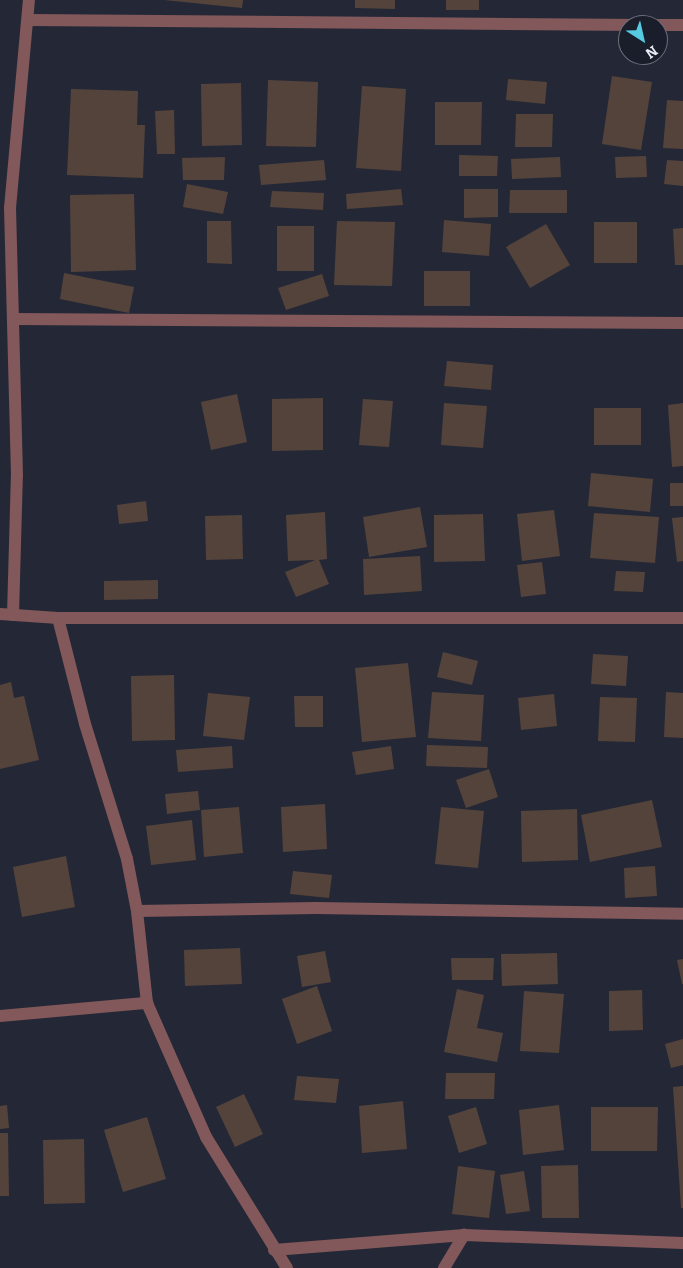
<!DOCTYPE html>
<html>
<head>
<meta charset="utf-8">
<style>
  body { margin:0 }
  #map { position:relative; width:683px; height:1268px; overflow:hidden; background:#242836; font-family:Bitter,serif }
  div>[style] { position:absolute }
  .building>* { inset:0; background:#54433b }
  .street>* { height:12px; margin:-6px; padding:0 6px; transform-origin:6px; border-radius:6px; background:#83585a }
  span { translate:-50% -50%; white-space:nowrap; text-align:center; line-height:1.15; -webkit-text-stroke:4px #1a1e2b; paint-order:stroke }
  .north { position:absolute; left:618px; top:15px; width:50px; height:50px; box-sizing:border-box; background:#1a1e2b; border:1px solid #6d707c; border-radius:50%; rotate:145deg; font-size:14px; font-weight:700; line-height:20px; text-align:center; color:#e9ecf5 }
  .north::after { content:''; display:block; margin:auto; width:18px; height:22px; background:#55cae0; clip-path:polygon(50% 0,100% 100%,50% 72%,0 100%) }
</style>
</head>
<body>
<div id="map">
  <div class="building">
    <div style="clip-path:polygon(164px 0,243px 0,242px 8px)"></div>
    <div style="clip-path:polygon(355px 0,395px 0,395px 9px,355px 8px)"></div>
    <div style="clip-path:polygon(446px 0,479px 0,479px 10px,446px 10px)"></div>
    <div style="clip-path:polygon(612px 76px,652px 82px,641px 150px,602px 144px)"></div>
    <div style="clip-path:polygon(508px 79px,547px 82px,545px 104px,506px 100px)"></div>
    <div style="clip-path:polygon(268px 80px,318px 82px,316px 147px,266px 146px)"></div>
    <div style="clip-path:polygon(241px 83px,242px 145px,202px 146px,201px 84px)"></div>
    <div style="clip-path:polygon(362px 86px,406px 89px,401px 171px,356px 168px)"></div>
    <div style="clip-path:polygon(71px 89px,138px 91px,137px 125px,145px 125px,143px 178px,67px 175px)"></div>
    <div style="clip-path:polygon(667px 100px,683px 101px,683px 149px,663px 148px)"></div>
    <div style="clip-path:polygon(435px 102px,482px 102px,481px 145px,435px 145px)"></div>
    <div style="clip-path:polygon(174px 110px,175px 154px,157px 154px,155px 111px)"></div>
    <div style="clip-path:polygon(516px 114px,553px 114px,552px 147px,515px 147px)"></div>
    <div style="clip-path:polygon(459px 155px,498px 156px,497px 176px,459px 176px)"></div>
    <div style="clip-path:polygon(646px 156px,647px 177px,616px 178px,615px 157px)"></div>
    <div style="clip-path:polygon(225px 157px,224px 180px,183px 180px,182px 158px)"></div>
    <div style="clip-path:polygon(560px 157px,561px 177px,512px 179px,511px 159px)"></div>
    <div style="clip-path:polygon(324px 160px,326px 180px,261px 185px,259px 165px)"></div>
    <div style="clip-path:polygon(667px 160px,683px 161px,683px 186px,664px 184px)"></div>
    <div style="clip-path:polygon(187px 184px,228px 192px,223px 214px,183px 207px)"></div>
    <div style="clip-path:polygon(401px 189px,403px 205px,347px 209px,346px 194px)"></div>
    <div style="clip-path:polygon(464px 189px,498px 189px,498px 217px,464px 218px)"></div>
    <div style="clip-path:polygon(510px 190px,567px 190px,567px 213px,509px 213px)"></div>
    <div style="clip-path:polygon(272px 191px,324px 193px,323px 210px,270px 207px)"></div>
    <div style="clip-path:polygon(134px 194px,136px 270px,71px 272px,70px 195px)"></div>
    <div style="clip-path:polygon(444px 220px,491px 224px,489px 256px,442px 252px)"></div>
    <div style="clip-path:polygon(207px 221px,231px 221px,232px 264px,207px 263px)"></div>
    <div style="clip-path:polygon(337px 221px,395px 222px,392px 286px,334px 285px)"></div>
    <div style="clip-path:polygon(594px 222px,637px 222px,637px 263px,594px 263px)"></div>
    <div style="clip-path:polygon(546px 224px,570px 265px,530px 288px,506px 247px)"></div>
    <div style="clip-path:polygon(277px 226px,314px 226px,314px 271px,277px 271px)"></div>
    <div style="clip-path:polygon(683px 228px,683px 265px,675px 265px,673px 229px)"></div>
    <div style="clip-path:polygon(424px 271px,470px 271px,470px 306px,424px 306px)"></div>
    <div style="clip-path:polygon(64px 273px,134px 287px,129px 313px,60px 299px)"></div>
    <div style="clip-path:polygon(322px 274px,329px 296px,286px 310px,278px 288px)"></div>
    <div style="clip-path:polygon(447px 361px,493px 365px,491px 390px,444px 386px)"></div>
    <div style="clip-path:polygon(237px 394px,247px 442px,211px 450px,201px 402px)"></div>
    <div style="clip-path:polygon(323px 398px,323px 450px,272px 451px,272px 399px)"></div>
    <div style="clip-path:polygon(363px 399px,393px 401px,389px 447px,359px 445px)"></div>
    <div style="clip-path:polygon(444px 403px,487px 406px,483px 448px,441px 445px)"></div>
    <div style="clip-path:polygon(683px 403px,683px 466px,672px 467px,668px 405px)"></div>
    <div style="clip-path:polygon(594px 408px,641px 408px,641px 445px,594px 445px)"></div>
    <div style="clip-path:polygon(591px 473px,653px 479px,650px 512px,588px 506px)"></div>
    <div style="clip-path:polygon(670px 483px,683px 483px,683px 506px,670px 506px)"></div>
    <div style="clip-path:polygon(146px 501px,148px 521px,119px 524px,117px 505px)"></div>
    <div style="clip-path:polygon(420px 507px,427px 547px,369px 557px,363px 517px)"></div>
    <div style="clip-path:polygon(554px 510px,560px 556px,522px 561px,517px 514px)"></div>
    <div style="clip-path:polygon(325px 512px,327px 559px,319px 560px,329px 584px,296px 597px,285px 572px,315px 560px,288px 561px,286px 515px)"></div>
    <div style="clip-path:polygon(594px 513px,659px 517px,655px 563px,590px 558px)"></div>
    <div style="clip-path:polygon(483px 514px,485px 561px,434px 562px,434px 515px)"></div>
    <div style="clip-path:polygon(242px 515px,243px 559px,206px 560px,205px 516px)"></div>
    <div style="clip-path:polygon(683px 517px,683px 561px,677px 562px,672px 518px)"></div>
    <div style="clip-path:polygon(420px 556px,422px 591px,364px 595px,363px 559px)"></div>
    <div style="clip-path:polygon(542px 562px,546px 594px,521px 597px,517px 565px)"></div>
    <div style="clip-path:polygon(616px 571px,645px 572px,643px 592px,614px 591px)"></div>
    <div style="clip-path:polygon(158px 580px,158px 599px,104px 600px,104px 581px)"></div>
    <div style="clip-path:polygon(443px 652px,478px 661px,472px 685px,437px 677px)"></div>
    <div style="clip-path:polygon(593px 654px,628px 656px,626px 686px,591px 684px)"></div>
    <div style="clip-path:polygon(408px 663px,416px 737px,362px 742px,355px 668px)"></div>
    <div style="clip-path:polygon(174px 675px,175px 740px,132px 741px,131px 676px)"></div>
    <div style="clip-path:polygon(11px 682px,14px 698px,24px 696px,39px 760px,0 769px,0 685px)"></div>
    <div style="clip-path:polygon(432px 692px,484px 695px,481px 741px,428px 738px)"></div>
    <div style="clip-path:polygon(666px 692px,683px 693px,683px 738px,664px 737px)"></div>
    <div style="clip-path:polygon(208px 693px,250px 697px,244px 740px,203px 736px)"></div>
    <div style="clip-path:polygon(554px 694px,557px 726px,521px 730px,518px 698px)"></div>
    <div style="clip-path:polygon(294px 696px,323px 696px,323px 727px,295px 727px)"></div>
    <div style="clip-path:polygon(600px 697px,637px 698px,635px 742px,598px 741px)"></div>
    <div style="clip-path:polygon(427px 745px,488px 747px,487px 768px,426px 766px)"></div>
    <div style="clip-path:polygon(232px 746px,233px 768px,178px 772px,176px 750px)"></div>
    <div style="clip-path:polygon(391px 746px,394px 769px,356px 775px,352px 752px)"></div>
    <div style="clip-path:polygon(489px 769px,498px 797px,466px 808px,456px 780px)"></div>
    <div style="clip-path:polygon(198px 791px,200px 810px,167px 814px,165px 794px)"></div>
    <div style="clip-path:polygon(652px 800px,662px 847px,590px 862px,581px 815px)"></div>
    <div style="clip-path:polygon(325px 804px,327px 849px,283px 852px,281px 807px)"></div>
    <div style="clip-path:polygon(239px 807px,243px 853px,204px 857px,201px 810px)"></div>
    <div style="clip-path:polygon(441px 807px,484px 811px,478px 868px,435px 864px)"></div>
    <div style="clip-path:polygon(577px 809px,578px 860px,522px 862px,521px 811px)"></div>
    <div style="clip-path:polygon(192px 820px,196px 860px,151px 865px,146px 826px)"></div>
    <div style="clip-path:polygon(66px 856px,75px 907px,22px 917px,13px 867px)"></div>
    <div style="clip-path:polygon(655px 866px,657px 896px,625px 898px,624px 868px)"></div>
    <div style="clip-path:polygon(293px 871px,332px 875px,329px 898px,290px 894px)"></div>
    <div style="clip-path:polygon(240px 948px,242px 984px,185px 986px,184px 950px)"></div>
    <div style="clip-path:polygon(325px 951px,331px 982px,302px 987px,297px 956px)"></div>
    <div style="clip-path:polygon(557px 953px,558px 984px,502px 986px,501px 954px)"></div>
    <div style="clip-path:polygon(451px 958px,494px 958px,493px 980px,452px 980px)"></div>
    <div style="clip-path:polygon(683px 959px,683px 984px,682px 984px,677px 960px)"></div>
    <div style="clip-path:polygon(317px 986px,332px 1031px,297px 1044px,282px 999px)"></div>
    <div style="clip-path:polygon(457px 989px,484px 995px,477px 1028px,503px 1033px,497px 1062px,444px 1052px)"></div>
    <div style="clip-path:polygon(642px 990px,643px 1030px,609px 1031px,609px 991px)"></div>
    <div style="clip-path:polygon(524px 991px,564px 994px,559px 1053px,520px 1051px)"></div>
    <div style="clip-path:polygon(683px 1039px,683px 1065px,671px 1068px,665px 1044px)"></div>
    <div style="clip-path:polygon(446px 1073px,495px 1073px,494px 1099px,445px 1099px)"></div>
    <div style="clip-path:polygon(297px 1076px,339px 1079px,336px 1103px,294px 1100px)"></div>
    <div style="clip-path:polygon(683px 1086px,683px 1208px,681px 1208px,673px 1087px)"></div>
    <div style="clip-path:polygon(244px 1094px,263px 1134px,235px 1147px,216px 1107px)"></div>
    <div style="clip-path:polygon(403px 1101px,407px 1149px,362px 1153px,359px 1106px)"></div>
    <div style="clip-path:polygon(7px 1105px,9px 1128px,0 1129px,0 1106px)"></div>
    <div style="clip-path:polygon(559px 1105px,564px 1150px,523px 1155px,519px 1110px)"></div>
    <div style="clip-path:polygon(476px 1107px,487px 1144px,459px 1153px,448px 1116px)"></div>
    <div style="clip-path:polygon(591px 1107px,658px 1107px,657px 1151px,591px 1151px)"></div>
    <div style="clip-path:polygon(147px 1117px,166px 1179px,123px 1192px,104px 1130px)"></div>
    <div style="clip-path:polygon(0 1133px,8px 1133px,9px 1196px,0 1196px)"></div>
    <div style="clip-path:polygon(84px 1139px,85px 1203px,44px 1204px,43px 1140px)"></div>
    <div style="clip-path:polygon(578px 1165px,579px 1218px,542px 1218px,541px 1166px)"></div>
    <div style="clip-path:polygon(458px 1166px,495px 1171px,489px 1218px,452px 1214px)"></div>
    <div style="clip-path:polygon(524px 1171px,530px 1211px,506px 1214px,500px 1175px)"></div>
  </div>
  <div class="street">
    <div style="left:29px;top:20px;width:611px;rotate:0.47deg"></div>
    <div style="left:658px;top:25px;width:25px"></div>
    <div style="left:14px;top:319px;width:669px;rotate:0.34deg"></div>
    <div style="left:0;top:614px;width:58px;rotate:3.9deg"></div>
    <div style="left:58px;top:618px;width:625px"></div>
    <div style="left:13px;top:615px;width:140px;rotate:-88.4deg"></div>
    <div style="left:17px;top:475px;width:267px;rotate:-91.5deg"></div>
    <div style="left:10px;top:208px;width:209px;rotate:-84.8deg"></div>
    <div style="left:58px;top:618px;width:109px;rotate:75.7deg"></div>
    <div style="left:85px;top:724px;width:141px;rotate:72.7deg"></div>
    <div style="left:127px;top:859px;width:53px;rotate:79.1deg"></div>
    <div style="left:137px;top:911px;width:93px;rotate:83.8deg"></div>
    <div style="left:147px;top:1003px;width:146px;rotate:66.2deg"></div>
    <div style="left:206px;top:1137px;width:154px;rotate:58.3deg"></div>
    <div style="left:137px;top:911px;width:179px;rotate:-1deg"></div>
    <div style="left:316px;top:908px;width:367px;rotate:0.9deg"></div>
    <div style="left:0;top:1016px;width:148px;rotate:-5.1deg"></div>
    <div style="left:274px;top:1250px;width:191px;rotate:-4.5deg"></div>
    <div style="left:464px;top:1235px;width:219px;rotate:2.1deg"></div>
    <div style="left:444px;top:1268px;width:39px;rotate:-59deg"></div>
  </div>
  <div class="north">N</div>
</div>
</body>
</html>
